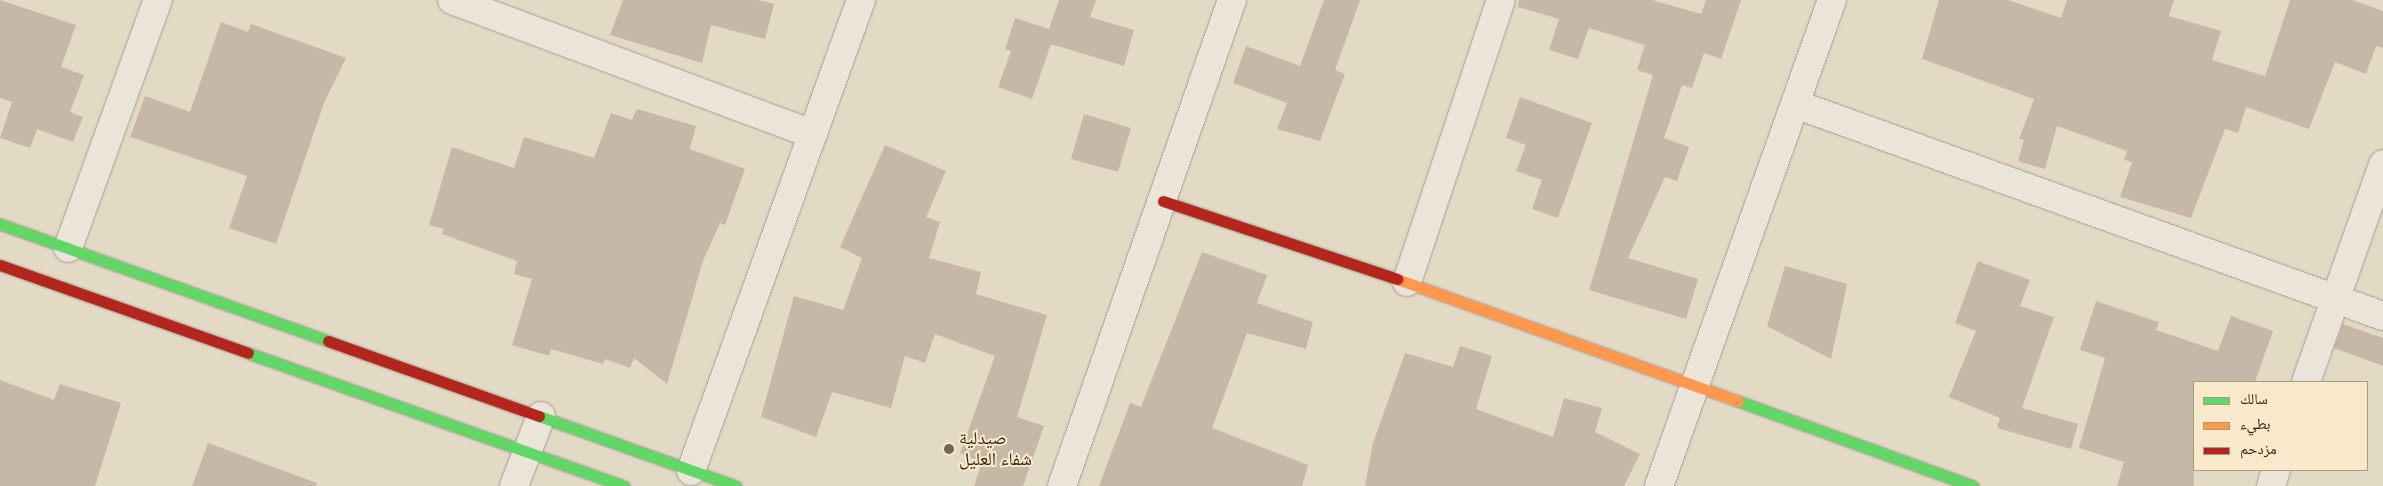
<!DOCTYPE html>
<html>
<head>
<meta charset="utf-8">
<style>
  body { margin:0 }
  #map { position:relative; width:2383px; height:486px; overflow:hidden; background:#e3dac6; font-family:"Roboto Serif","Noto Naskh Arabic",serif }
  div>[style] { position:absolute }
  .building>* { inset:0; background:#c7b7a7 }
  .roads { filter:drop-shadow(0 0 1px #a79e90) drop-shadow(0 0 1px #a79e90) }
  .street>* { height:28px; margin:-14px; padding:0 14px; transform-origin:14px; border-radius:14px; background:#ebe4d8 }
  .fast>* { height:11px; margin:-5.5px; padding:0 5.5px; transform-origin:5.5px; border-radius:5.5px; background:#63d668 }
  .slow>* { height:11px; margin:-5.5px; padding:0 5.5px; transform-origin:5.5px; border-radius:5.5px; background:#ff974d }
  .jam>* { height:11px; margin:-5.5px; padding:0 5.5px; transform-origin:5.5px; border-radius:5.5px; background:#b3261e }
  .dots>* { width:14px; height:14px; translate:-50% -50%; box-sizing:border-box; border:2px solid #f7e9c9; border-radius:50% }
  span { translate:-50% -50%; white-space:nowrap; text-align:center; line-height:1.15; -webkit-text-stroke:4px #f7e9c9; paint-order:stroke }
  .poi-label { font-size:18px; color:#352619 }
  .left { translate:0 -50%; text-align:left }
  .legend { position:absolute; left:2193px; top:381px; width:175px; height:90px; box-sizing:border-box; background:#f7e9c9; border:1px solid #a99b83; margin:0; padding:6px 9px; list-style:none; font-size:15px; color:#352619 }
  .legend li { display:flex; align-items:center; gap:10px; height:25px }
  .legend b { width:25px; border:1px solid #a99b83 }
</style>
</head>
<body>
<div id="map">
  <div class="building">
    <div style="clip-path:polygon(0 0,76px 25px,61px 67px,84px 75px,70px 112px,83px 117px,73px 142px,37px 129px,30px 148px,0 138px,12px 102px,0 98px)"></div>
    <div style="clip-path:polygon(623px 0,758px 0,774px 4px,765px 39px,711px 25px,702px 63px,610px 35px)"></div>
    <div style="clip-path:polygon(1059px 0,1096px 0,1090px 17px,1134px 30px,1124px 66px,1051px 44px,1032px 99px,998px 87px,1011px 51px,1005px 49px,1015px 18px,1049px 29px)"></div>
    <div style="clip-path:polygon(1324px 0,1360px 0,1335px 70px,1345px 74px,1320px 141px,1277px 129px,1287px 103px,1233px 83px,1246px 46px,1300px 66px)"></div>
    <div style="clip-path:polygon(1519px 0,1652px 0,1701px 14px,1706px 0,1741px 0,1721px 59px,1704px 53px,1692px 88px,1682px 85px,1664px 138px,1689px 147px,1677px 181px,1665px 177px,1628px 258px,1698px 279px,1686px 319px,1589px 290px,1653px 75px,1637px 70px,1645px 45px,1589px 28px,1578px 59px,1549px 50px,1559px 19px,1518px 7px)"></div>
    <div style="clip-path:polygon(1939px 0,2008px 0,2061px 18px,2067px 0,2174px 0,2169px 16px,2221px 31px,2212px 60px,2265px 76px,2290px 0,2352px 0,2383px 11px,2383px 48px,2376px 46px,2366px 74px,2335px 62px,2309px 129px,2246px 107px,2238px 133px,2225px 129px,2191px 218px,2120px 197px,2132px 162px,2124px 160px,2127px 151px,2057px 126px,2045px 169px,2018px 161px,2024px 140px,2019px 139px,2034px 99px,1922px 59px)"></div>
    <div style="clip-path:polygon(221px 22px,248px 32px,251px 24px,346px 58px,324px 103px,276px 244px,229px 228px,247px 176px,130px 137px,145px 96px,190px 112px)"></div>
    <div style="clip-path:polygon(1520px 97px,1592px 123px,1558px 218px,1532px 209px,1542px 180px,1516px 171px,1526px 145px,1506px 138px)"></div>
    <div style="clip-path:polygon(637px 109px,696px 126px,690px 149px,745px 169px,725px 225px,720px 223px,703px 261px,667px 384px,634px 358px,630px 368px,605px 359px,603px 364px,551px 349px,549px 356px,512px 345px,532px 279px,514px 274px,517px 261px,442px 234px,444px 229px,429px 225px,452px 147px,514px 168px,524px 137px,594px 158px,611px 113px,632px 120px)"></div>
    <div style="clip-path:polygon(1084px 114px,1131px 128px,1118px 172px,1071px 159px)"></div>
    <div style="clip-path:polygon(885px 145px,946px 171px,926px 217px,940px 222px,929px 258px,981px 272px,976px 294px,1047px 315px,1017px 417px,1044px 426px,1023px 486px,974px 486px,982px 462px,960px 453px,995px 356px,935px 334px,925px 363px,905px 356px,891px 408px,832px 392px,816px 437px,761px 417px,794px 296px,843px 310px,862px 258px,840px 247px)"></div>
    <div style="clip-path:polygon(1202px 252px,1267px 275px,1257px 303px,1313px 322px,1306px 349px,1247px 333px,1212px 428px,1308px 465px,1302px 486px,1099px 486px,1130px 403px,1141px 407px)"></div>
    <div style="clip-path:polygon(1978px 261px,2030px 280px,2020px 306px,2054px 317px,2022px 408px,2078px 424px,2071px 449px,1997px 428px,2000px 418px,1949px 397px,1976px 331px,1955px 323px)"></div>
    <div style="clip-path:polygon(1785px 266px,1847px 284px,1831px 359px,1767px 326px)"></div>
    <div style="clip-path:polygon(2096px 301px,2159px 322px,2156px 330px,2218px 351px,2231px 316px,2273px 331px,2255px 382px,2194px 382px,2194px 486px,2117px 486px,2124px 462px,2079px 448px,2105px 358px,2080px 350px)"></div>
    <div style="clip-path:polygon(2343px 324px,2383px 338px,2383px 366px,2334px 348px)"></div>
    <div style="clip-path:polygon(1460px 346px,1492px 356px,1476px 409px,1553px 437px,1564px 398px,1602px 408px,1595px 432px,1640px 454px,1624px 486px,1365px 486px,1373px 443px,1405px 353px,1453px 367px)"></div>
    <div style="clip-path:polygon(0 380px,54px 400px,60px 384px,121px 403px,95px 486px,0 486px)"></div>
    <div style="clip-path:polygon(208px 443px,317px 483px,316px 486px,192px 486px)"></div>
  </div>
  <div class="roads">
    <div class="street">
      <div style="left:452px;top:0;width:385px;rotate:20.4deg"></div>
      <div style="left:1795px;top:104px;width:625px;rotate:19.83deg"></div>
      <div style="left:68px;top:248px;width:264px;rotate:-70.1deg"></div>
      <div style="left:1407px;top:282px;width:297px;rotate:-71.6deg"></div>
      <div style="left:2306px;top:382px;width:231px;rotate:-70.5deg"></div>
      <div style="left:691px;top:471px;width:501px;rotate:-70.15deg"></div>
      <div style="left:514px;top:486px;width:75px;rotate:-68.9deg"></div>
      <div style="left:1062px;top:486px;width:515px;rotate:-70.72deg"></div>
      <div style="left:1659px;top:486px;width:516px;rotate:-70.41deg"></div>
      <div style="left:2271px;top:486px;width:17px;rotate:-73deg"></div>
    </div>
    <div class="fast">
      <div style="left:0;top:224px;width:348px;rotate:19.6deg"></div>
      <div style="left:248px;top:353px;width:399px;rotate:19.5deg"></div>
      <div style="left:1738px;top:401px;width:250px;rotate:19.9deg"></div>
      <div style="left:539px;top:416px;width:209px;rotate:19.6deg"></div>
    </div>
    <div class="slow">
      <div style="left:1397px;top:279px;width:362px;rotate:19.7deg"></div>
    </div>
    <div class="jam">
      <div style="left:1163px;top:201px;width:247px;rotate:18.4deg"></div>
      <div style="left:0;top:265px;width:263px;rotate:19.5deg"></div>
      <div style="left:328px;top:341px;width:224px;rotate:19.6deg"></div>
    </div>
  </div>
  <div class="dots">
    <div style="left:949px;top:449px;background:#726556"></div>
  </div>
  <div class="poi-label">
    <span class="left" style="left:959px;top:449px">صيدلية<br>شفاء العليل</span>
  </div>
  <ul class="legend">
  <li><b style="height:6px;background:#63d668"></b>سالك</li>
  <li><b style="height:6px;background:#ff974d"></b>بطيء</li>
  <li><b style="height:6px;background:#b3261e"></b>مزدحم</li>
  </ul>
</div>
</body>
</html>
